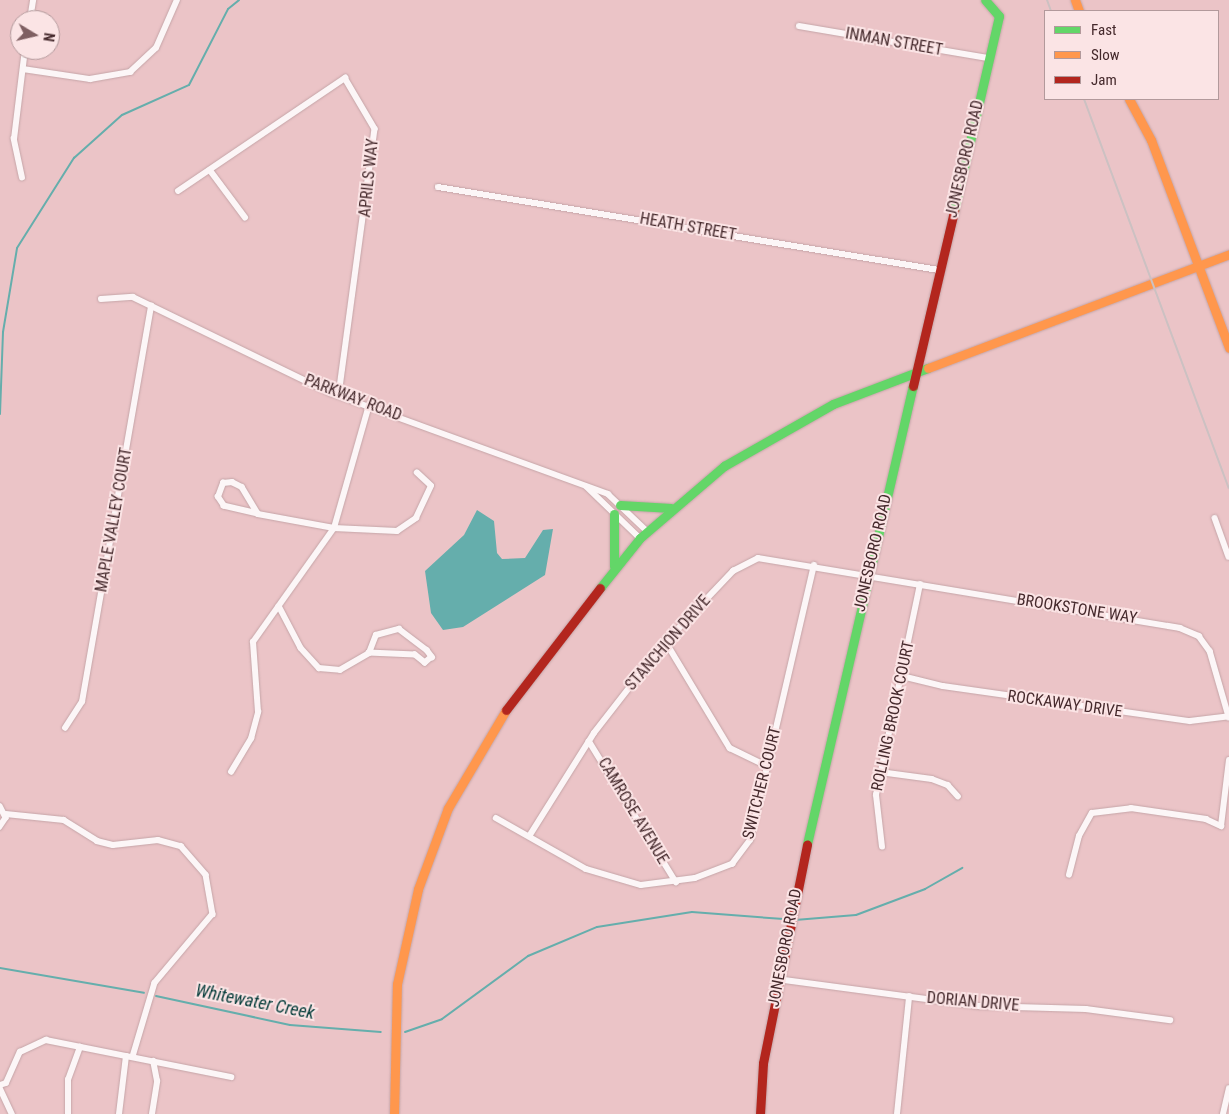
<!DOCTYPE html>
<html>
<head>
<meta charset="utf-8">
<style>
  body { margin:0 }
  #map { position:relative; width:1229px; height:1114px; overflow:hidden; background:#ebc4c7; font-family:"Roboto Condensed",sans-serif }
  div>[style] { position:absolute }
  .water>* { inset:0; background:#65aeac }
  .stream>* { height:2px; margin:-1px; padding:0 1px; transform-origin:1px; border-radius:1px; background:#65aeac }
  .roads { filter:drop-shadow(0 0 1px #c5a5a8) drop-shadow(0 0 1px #c5a5a8) }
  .street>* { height:5.5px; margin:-2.75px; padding:0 2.75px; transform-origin:2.75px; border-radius:2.75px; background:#fcf6f7 }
  .fast>* { height:9px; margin:-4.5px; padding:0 4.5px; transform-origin:4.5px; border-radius:4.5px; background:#63d668 }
  .slow>* { height:9px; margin:-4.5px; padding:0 4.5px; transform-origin:4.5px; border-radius:4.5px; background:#ff974d }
  .jam>* { height:9px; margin:-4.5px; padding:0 4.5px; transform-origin:4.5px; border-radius:4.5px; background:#b3261e }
  .rail>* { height:2px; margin:-1px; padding:0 1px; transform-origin:1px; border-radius:1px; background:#ccc1c2 }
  span { translate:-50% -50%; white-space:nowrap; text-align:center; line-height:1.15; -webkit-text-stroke:4px #fbe4e5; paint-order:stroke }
  .street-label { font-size:16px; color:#45292c }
  .water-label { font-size:18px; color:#053c3a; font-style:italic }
  .legend { position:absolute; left:1044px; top:10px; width:175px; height:90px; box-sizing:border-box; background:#fbe4e5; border:1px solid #b2999b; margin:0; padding:6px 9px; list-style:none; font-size:15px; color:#45292c }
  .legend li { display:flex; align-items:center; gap:10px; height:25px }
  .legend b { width:25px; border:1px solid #b2999b }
  .north { position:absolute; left:10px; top:10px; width:50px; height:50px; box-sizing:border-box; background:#fbe4e5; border:1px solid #b2999b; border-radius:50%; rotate:99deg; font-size:14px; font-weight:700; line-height:20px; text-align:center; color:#45292c }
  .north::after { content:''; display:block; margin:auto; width:18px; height:22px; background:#7f5f62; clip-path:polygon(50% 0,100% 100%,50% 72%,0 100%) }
</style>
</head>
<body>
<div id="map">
  <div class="water">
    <div style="clip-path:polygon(477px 510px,494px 521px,497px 553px,502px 559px,525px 558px,543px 530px,553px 529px,545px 575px,463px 627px,443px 630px,431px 613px,425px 571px,464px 535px)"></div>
  </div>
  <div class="stream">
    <div style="left:0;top:414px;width:82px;rotate:-87.9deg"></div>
    <div style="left:3px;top:332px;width:85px;rotate:-80.5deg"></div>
    <div style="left:17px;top:248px;width:107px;rotate:-57.7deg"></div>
    <div style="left:74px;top:158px;width:64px;rotate:-41.9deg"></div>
    <div style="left:122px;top:115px;width:73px;rotate:-24.1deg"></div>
    <div style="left:189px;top:85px;width:85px;rotate:-62.8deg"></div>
    <div style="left:228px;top:9px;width:14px;rotate:-39deg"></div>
    <div style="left:795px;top:920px;width:61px;rotate:-4.7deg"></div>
    <div style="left:856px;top:915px;width:74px;rotate:-20.6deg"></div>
    <div style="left:925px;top:889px;width:43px;rotate:-29.6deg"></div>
    <div style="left:0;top:968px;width:146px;rotate:9.8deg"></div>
    <div style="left:156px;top:996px;width:137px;rotate:12.2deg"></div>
    <div style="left:290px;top:1025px;width:91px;rotate:4.4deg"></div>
    <div style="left:405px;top:1032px;width:39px;rotate:-19deg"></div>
    <div style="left:442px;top:1019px;width:107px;rotate:-36.2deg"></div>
    <div style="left:528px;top:956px;width:75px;rotate:-22.8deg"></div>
    <div style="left:597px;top:927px;width:96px;rotate:-9deg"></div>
    <div style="left:692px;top:912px;width:92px;rotate:4.4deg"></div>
  </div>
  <div class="roads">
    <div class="street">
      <div style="left:30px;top:20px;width:20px;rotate:-81deg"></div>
      <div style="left:799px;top:26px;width:193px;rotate:9.6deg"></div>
      <div style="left:23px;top:69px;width:68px;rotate:8.5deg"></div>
      <div style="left:90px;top:79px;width:41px;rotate:-9.9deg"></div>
      <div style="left:130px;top:72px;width:35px;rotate:-43deg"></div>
      <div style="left:156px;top:48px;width:52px;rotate:-66.4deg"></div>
      <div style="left:210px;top:170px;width:59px;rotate:53.3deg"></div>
      <div style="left:22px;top:178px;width:40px;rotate:-102deg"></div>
      <div style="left:14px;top:139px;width:90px;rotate:-83deg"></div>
      <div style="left:438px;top:187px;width:508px;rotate:9.41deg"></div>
      <div style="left:178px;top:191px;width:202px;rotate:-34.1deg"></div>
      <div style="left:345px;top:78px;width:59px;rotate:59.5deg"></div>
      <div style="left:375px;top:129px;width:269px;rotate:97.7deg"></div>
      <div style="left:101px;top:299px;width:32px;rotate:-4deg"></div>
      <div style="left:133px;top:297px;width:220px;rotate:25.9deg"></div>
      <div style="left:331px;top:393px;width:295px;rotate:20deg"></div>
      <div style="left:608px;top:494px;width:54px;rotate:43.5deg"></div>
      <div style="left:232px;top:482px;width:11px;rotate:27deg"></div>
      <div style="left:242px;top:487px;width:31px;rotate:59deg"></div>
      <div style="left:258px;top:514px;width:35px;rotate:-167deg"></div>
      <div style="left:224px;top:506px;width:11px;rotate:-124deg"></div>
      <div style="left:218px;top:497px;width:15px;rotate:-70deg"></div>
      <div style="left:223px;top:483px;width:9px;rotate:-6deg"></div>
      <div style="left:587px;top:487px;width:74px;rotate:43.9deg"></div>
      <div style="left:258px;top:514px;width:77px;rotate:10.4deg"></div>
      <div style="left:334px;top:528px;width:63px;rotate:2.7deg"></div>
      <div style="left:397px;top:531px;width:23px;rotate:-34deg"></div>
      <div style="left:416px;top:518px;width:35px;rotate:-65deg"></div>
      <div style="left:431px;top:486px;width:19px;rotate:-137deg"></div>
      <div style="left:1215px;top:518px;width:41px;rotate:70.3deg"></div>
      <div style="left:279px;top:606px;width:47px;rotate:62.4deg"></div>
      <div style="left:301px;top:648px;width:27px;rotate:48deg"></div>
      <div style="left:319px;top:668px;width:21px;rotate:5deg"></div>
      <div style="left:340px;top:670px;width:34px;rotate:-30deg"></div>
      <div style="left:399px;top:629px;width:35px;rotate:37deg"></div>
      <div style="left:427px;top:650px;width:9px;rotate:54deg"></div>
      <div style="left:432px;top:657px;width:9px;rotate:139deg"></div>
      <div style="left:425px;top:663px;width:13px;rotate:-141deg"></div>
      <div style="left:415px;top:655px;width:46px;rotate:-177.5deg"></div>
      <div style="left:369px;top:653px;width:19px;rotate:-69deg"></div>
      <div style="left:376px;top:635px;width:24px;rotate:-15deg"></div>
      <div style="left:666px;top:642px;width:124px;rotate:58.9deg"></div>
      <div style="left:730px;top:748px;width:41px;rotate:25.9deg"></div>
      <div style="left:902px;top:676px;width:42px;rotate:13.7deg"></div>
      <div style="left:943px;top:686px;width:249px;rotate:8.1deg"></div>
      <div style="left:1190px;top:721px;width:39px;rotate:-7deg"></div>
      <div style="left:65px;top:728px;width:31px;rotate:-57deg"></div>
      <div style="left:82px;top:702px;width:402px;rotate:-80.1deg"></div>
      <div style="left:589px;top:741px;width:166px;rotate:58.3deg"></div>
      <div style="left:231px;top:772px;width:39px;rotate:-59deg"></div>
      <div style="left:251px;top:739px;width:28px;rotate:-75deg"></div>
      <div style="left:258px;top:712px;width:70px;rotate:-94.1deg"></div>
      <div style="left:253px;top:642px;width:140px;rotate:-54.6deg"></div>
      <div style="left:334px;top:528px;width:128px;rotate:-74.1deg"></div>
      <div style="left:880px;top:772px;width:52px;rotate:7.7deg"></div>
      <div style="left:932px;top:779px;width:17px;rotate:21deg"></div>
      <div style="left:948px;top:785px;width:15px;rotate:48deg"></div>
      <div style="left:0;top:806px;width:13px;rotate:63deg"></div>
      <div style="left:6px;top:818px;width:11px;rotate:124deg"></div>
      <div style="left:6px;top:814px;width:58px;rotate:5.9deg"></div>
      <div style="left:64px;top:820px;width:39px;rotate:32deg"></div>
      <div style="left:97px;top:841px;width:16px;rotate:14deg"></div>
      <div style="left:113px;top:845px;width:45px;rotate:-6.3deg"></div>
      <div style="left:158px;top:840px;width:24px;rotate:15deg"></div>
      <div style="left:181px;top:846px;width:38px;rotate:49deg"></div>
      <div style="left:206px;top:875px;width:40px;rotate:80deg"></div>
      <div style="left:213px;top:914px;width:90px;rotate:130deg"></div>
      <div style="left:155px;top:983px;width:77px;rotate:106.6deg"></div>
      <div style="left:496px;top:818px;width:103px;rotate:29.5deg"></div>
      <div style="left:586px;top:869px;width:57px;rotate:16.2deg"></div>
      <div style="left:641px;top:885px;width:54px;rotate:-7.4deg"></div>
      <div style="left:695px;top:878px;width:40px;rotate:-21deg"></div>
      <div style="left:732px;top:864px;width:30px;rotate:-53deg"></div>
      <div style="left:750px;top:840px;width:282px;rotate:-76.9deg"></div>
      <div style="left:530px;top:835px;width:120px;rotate:-57.9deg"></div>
      <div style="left:594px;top:733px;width:109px;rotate:-52.1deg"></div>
      <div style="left:661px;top:647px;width:105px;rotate:-46.5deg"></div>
      <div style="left:733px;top:571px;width:28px;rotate:-27deg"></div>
      <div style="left:758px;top:558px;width:428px;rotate:9.4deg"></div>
      <div style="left:1180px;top:628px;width:21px;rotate:23deg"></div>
      <div style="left:1199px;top:636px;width:19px;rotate:54deg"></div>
      <div style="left:1210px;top:651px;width:69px;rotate:73.9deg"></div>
      <div style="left:882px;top:847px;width:52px;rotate:-96.6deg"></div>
      <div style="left:876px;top:795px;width:215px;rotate:-78.2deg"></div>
      <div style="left:1069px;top:875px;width:40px;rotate:-75.6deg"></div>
      <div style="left:1079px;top:836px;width:26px;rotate:-61deg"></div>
      <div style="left:1092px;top:813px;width:39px;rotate:-7deg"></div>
      <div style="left:1131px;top:808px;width:76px;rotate:8.3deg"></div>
      <div style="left:1206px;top:819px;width:17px;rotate:25deg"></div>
      <div style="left:1221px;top:826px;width:66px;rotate:-83.1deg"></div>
      <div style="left:777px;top:979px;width:205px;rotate:7.6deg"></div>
      <div style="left:980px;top:1006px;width:106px;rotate:1.6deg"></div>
      <div style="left:1086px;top:1009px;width:85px;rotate:7.5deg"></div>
      <div style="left:0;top:1085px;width:6px;rotate:-18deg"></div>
      <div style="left:6px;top:1083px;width:34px;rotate:-66deg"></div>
      <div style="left:20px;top:1052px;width:29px;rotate:-25deg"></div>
      <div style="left:46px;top:1040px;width:189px;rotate:11.3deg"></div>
      <div style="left:0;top:1088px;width:29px;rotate:65deg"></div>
      <div style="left:68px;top:1114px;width:34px;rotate:-90deg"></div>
      <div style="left:68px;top:1080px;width:35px;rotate:-70deg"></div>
      <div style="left:119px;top:1114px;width:58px;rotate:-83.1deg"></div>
      <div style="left:152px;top:1114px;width:33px;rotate:-81deg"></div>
      <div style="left:157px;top:1081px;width:20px;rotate:-101deg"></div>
      <div style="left:897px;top:1114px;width:118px;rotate:-84.1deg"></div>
      <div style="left:1223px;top:1114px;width:26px;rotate:-77deg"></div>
    </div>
    <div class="fast">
      <div style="left:954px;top:211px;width:200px;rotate:-77deg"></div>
      <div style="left:999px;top:16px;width:21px;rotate:-131deg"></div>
      <div style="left:620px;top:505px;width:51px;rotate:3.4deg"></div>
      <div style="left:614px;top:514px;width:52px;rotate:90deg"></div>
      <div style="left:600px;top:588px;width:64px;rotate:-51.3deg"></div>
      <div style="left:640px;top:538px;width:111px;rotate:-40.6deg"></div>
      <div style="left:724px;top:466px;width:125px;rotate:-29.6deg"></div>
      <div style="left:833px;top:404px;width:102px;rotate:-20.8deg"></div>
      <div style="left:807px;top:844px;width:470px;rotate:-77deg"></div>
    </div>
    <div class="slow">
      <div style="left:1075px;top:0;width:12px;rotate:70deg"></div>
      <div style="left:1129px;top:99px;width:47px;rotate:61.8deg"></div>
      <div style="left:1151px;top:140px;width:222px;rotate:69.4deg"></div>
      <div style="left:928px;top:368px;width:322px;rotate:-20.7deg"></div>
      <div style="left:394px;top:1114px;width:130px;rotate:-88.7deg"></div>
      <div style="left:397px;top:984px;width:97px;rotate:-77.5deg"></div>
      <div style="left:418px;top:889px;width:86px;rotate:-69.7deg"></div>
      <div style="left:448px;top:808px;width:114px;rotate:-59.4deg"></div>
    </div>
    <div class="jam">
      <div style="left:913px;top:386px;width:180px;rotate:-76.8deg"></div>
      <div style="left:506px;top:710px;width:154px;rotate:-52.4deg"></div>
      <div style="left:760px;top:1114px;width:51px;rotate:-86.6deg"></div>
      <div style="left:763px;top:1063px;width:223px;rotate:-78.6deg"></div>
    </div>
  </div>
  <div class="rail">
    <div style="left:1047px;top:0;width:12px;rotate:70deg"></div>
    <div style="left:1084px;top:99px;width:415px;rotate:69.6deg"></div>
  </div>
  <div class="street-label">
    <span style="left:894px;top:42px;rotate:10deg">INMAN STREET</span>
    <span style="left:965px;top:159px;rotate:-77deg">JONESBORO ROAD</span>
    <span style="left:369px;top:178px;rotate:-84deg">APRILS WAY</span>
    <span style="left:688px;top:227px;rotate:10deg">HEATH STREET</span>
    <span style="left:353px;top:398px;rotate:21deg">PARKWAY ROAD</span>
    <span style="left:114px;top:520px;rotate:-80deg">MAPLE VALLEY COURT</span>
    <span style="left:873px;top:553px;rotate:-77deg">JONESBORO ROAD</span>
    <span style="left:1077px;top:609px;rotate:9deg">BROOKSTONE WAY</span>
    <span style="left:668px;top:643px;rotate:-49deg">STANCHION DRIVE</span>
    <span style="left:1065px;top:704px;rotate:8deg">ROCKAWAY DRIVE</span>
    <span style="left:893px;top:716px;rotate:-78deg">ROLLING BROOK COURT</span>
    <span style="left:762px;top:783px;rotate:-76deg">SWITCHER COURT</span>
    <span style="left:633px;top:811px;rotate:59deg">CAMROSE AVENUE</span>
    <span style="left:785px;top:948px;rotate:-79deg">JONESBORO ROAD</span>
    <span style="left:973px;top:1002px;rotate:5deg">DORIAN DRIVE</span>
  </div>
  <div class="water-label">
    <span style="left:255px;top:1002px;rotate:11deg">Whitewater Creek</span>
  </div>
  <ul class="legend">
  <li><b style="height:6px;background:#63d668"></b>Fast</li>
  <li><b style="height:6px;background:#ff974d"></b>Slow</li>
  <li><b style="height:6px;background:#b3261e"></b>Jam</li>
  </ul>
  <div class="north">N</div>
</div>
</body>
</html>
